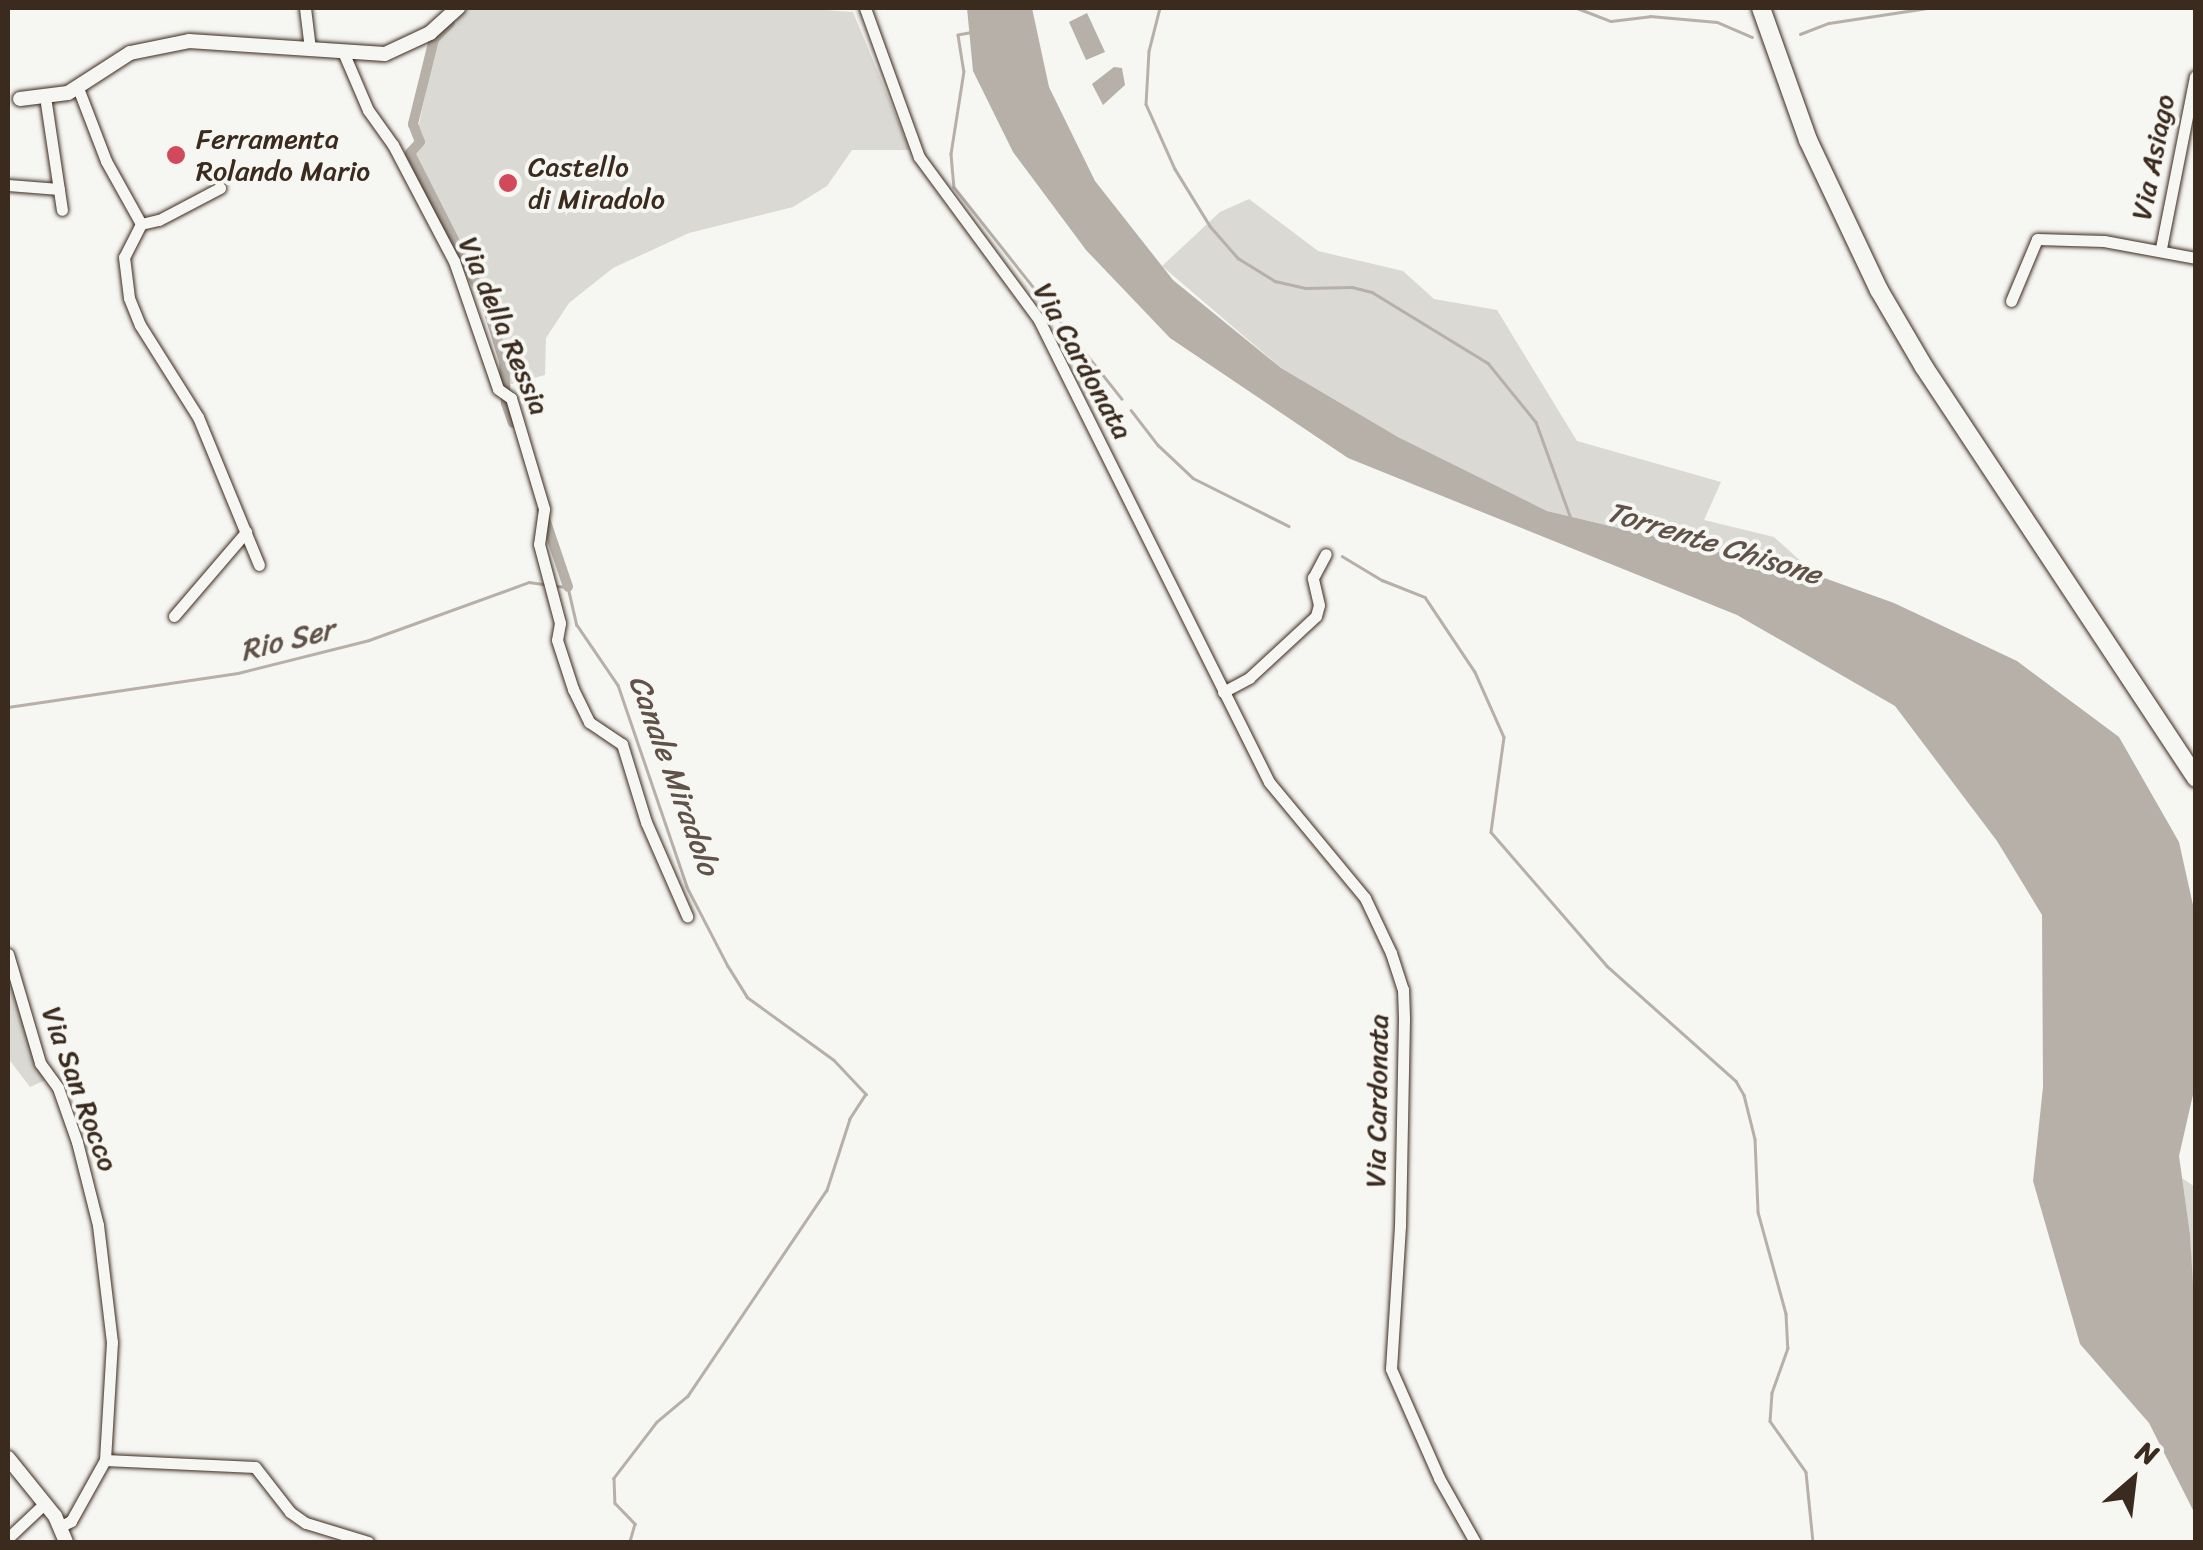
<!DOCTYPE html>
<html>
<head>
<meta charset="utf-8">
<style>
  body { margin:0 }
  #map { position:relative; width:2203px; height:1550px; overflow:hidden; background:#f6f6f2; font-family:Sriracha,sans-serif }
  div>[style] { position:absolute }
  .green>* { inset:0; background:#dad9d3 }
  .water>* { inset:0; background:#b6b0a9 }
  .stream>* { height:2.5px; margin:-1.25px; padding:0 1.25px; transform-origin:1.25px; border-radius:1.25px; background:#b6b0a9 }
  .canal>* { height:10px; margin:-5px; padding:0 5px; transform-origin:5px; border-radius:5px; background:#b6b0a9 }
  .roads { filter:drop-shadow(0 0 2px #3b2a1e) drop-shadow(0 0 2px #3b2a1e) }
  .minor>* { height:11px; margin:-5.5px; padding:0 5.5px; transform-origin:5.5px; border-radius:5.5px; background:#f6f6f2 }
  .tertiary>* { height:14px; margin:-7px; padding:0 7px; transform-origin:7px; border-radius:7px; background:#f6f6f2 }
  .trunk>* { height:18px; margin:-9px; padding:0 9px; transform-origin:9px; border-radius:9px; background:#f6f6f2 }
  .dots>* { width:28px; height:28px; translate:-50% -50%; box-sizing:border-box; border:5px solid #f6f6f2; border-radius:50% }
  span { translate:-50% -50%; white-space:nowrap; text-align:center; line-height:1.15; -webkit-text-stroke:8px #f6f6f2; paint-order:stroke }
  .poi-label { font-size:28px; color:#3b2a1e }
  .left { translate:0 -50%; text-align:left }
  .street-label { font-size:28px; color:#3b2a1e }
  .water-label { font-size:30px; color:#605248; font-style:italic }
  .frame { position:absolute; inset:0; border:10px solid #3b2a1e; pointer-events:none }
  .north { position:absolute; left:2083px; top:1430px; width:100px; height:100px; -webkit-text-stroke:8px #f6f6f2; paint-order:stroke; rotate:28deg; font-size:28px; font-weight:700; line-height:40px; text-align:center; color:#3b2a1e }
  .north::after { content:''; display:block; margin:auto; width:35px; height:45px; background:#3b2a1e; clip-path:polygon(50% 0,100% 100%,50% 72%,0 100%) }
</style>
</head>
<body>
<div id="map">
  <div class="green">
    <div style="clip-path:polygon(467px 8px,795px 8px,853px 12px,910px 150px,852px 150px,827px 186px,793px 207px,689px 233px,613px 268px,569px 303px,546px 338px,545px 375px,508px 385px,481px 298px,412px 157px,437px 40px)"></div>
    <div style="clip-path:polygon(1249px 199px,1318px 251px,1403px 271px,1434px 299px,1497px 310px,1577px 441px,1721px 482px,1704px 520px,1774px 537px,1816px 575px,1547px 511px,1398px 437px,1281px 368px,1162px 266px,1220px 212px)"></div>
    <div style="clip-path:polygon(8px 967px,48px 1079px,30px 1087px,8px 1058px)"></div>
    <div style="clip-path:polygon(2182px 1178px,2195px 1187px,2195px 1335px,2192px 1327px,2190px 1234px)"></div>
  </div>
  <div class="water">
    <div style="clip-path:polygon(967px 8px,1032px 8px,1049px 87px,1095px 181px,1173px 280px,1281px 368px,1398px 437px,1547px 511px,1816px 575px,1894px 603px,2017px 661px,2119px 737px,2179px 842px,2195px 914px,2195px 1086px,2179px 1156px,2190px 1234px,2196px 1335px,2195px 1514px,2149px 1423px,2080px 1344px,2033px 1181px,2043px 1087px,2042px 915px,1997px 841px,1895px 706px,1737px 615px,1348px 458px,1170px 338px,1086px 250px,1013px 152px,973px 71px)"></div>
    <div style="clip-path:polygon(1087px 13px,1105px 52px,1086px 60px,1069px 22px)"></div>
    <div style="clip-path:polygon(1114px 67px,1122px 68px,1125px 85px,1103px 105px,1092px 84px)"></div>
  </div>
  <div class="stream">
    <div style="left:1160px;top:8px;width:44px;rotate:104.3deg"></div>
    <div style="left:1149px;top:51px;width:53px;rotate:93.2deg"></div>
    <div style="left:1146px;top:104px;width:71px;rotate:66deg"></div>
    <div style="left:1175px;top:169px;width:67px;rotate:58.4deg"></div>
    <div style="left:1210px;top:226px;width:43px;rotate:48.8deg"></div>
    <div style="left:1238px;top:258px;width:44px;rotate:31.9deg"></div>
    <div style="left:1275px;top:281px;width:31px;rotate:13deg"></div>
    <div style="left:1305px;top:288px;width:47px;rotate:-1.2deg"></div>
    <div style="left:1352px;top:287px;width:21px;rotate:14deg"></div>
    <div style="left:1372px;top:292px;width:136px;rotate:31.5deg"></div>
    <div style="left:1488px;top:363px;width:76px;rotate:50.9deg"></div>
    <div style="left:1536px;top:422px;width:100px;rotate:70.1deg"></div>
    <div style="left:1577px;top:8px;width:36px;rotate:21deg"></div>
    <div style="left:1611px;top:21px;width:39px;rotate:-7deg"></div>
    <div style="left:1650px;top:16px;width:67px;rotate:5.1deg"></div>
    <div style="left:1717px;top:22px;width:38px;rotate:23deg"></div>
    <div style="left:969px;top:33px;width:11px;rotate:170deg"></div>
    <div style="left:958px;top:35px;width:36px;rotate:81deg"></div>
    <div style="left:964px;top:71px;width:84px;rotate:98.9deg"></div>
    <div style="left:951px;top:154px;width:33px;rotate:85deg"></div>
    <div style="left:954px;top:187px;width:270px;rotate:51.6deg"></div>
    <div style="left:1800px;top:34px;width:31px;rotate:-21deg"></div>
    <div style="left:1829px;top:23px;width:99px;rotate:-8.7deg"></div>
    <div style="left:1131px;top:410px;width:44px;rotate:52.4deg"></div>
    <div style="left:1158px;top:445px;width:48px;rotate:43.3deg"></div>
    <div style="left:1193px;top:478px;width:107px;rotate:26.6deg"></div>
    <div style="left:1342px;top:556px;width:47px;rotate:31deg"></div>
    <div style="left:1382px;top:580px;width:46px;rotate:21.6deg"></div>
    <div style="left:1425px;top:597px;width:90px;rotate:56.3deg"></div>
    <div style="left:1475px;top:672px;width:71px;rotate:66deg"></div>
    <div style="left:1504px;top:737px;width:96px;rotate:97.8deg"></div>
    <div style="left:1491px;top:832px;width:177px;rotate:49.1deg"></div>
    <div style="left:1607px;top:966px;width:173px;rotate:41.7deg"></div>
    <div style="left:1736px;top:1081px;width:16px;rotate:60deg"></div>
    <div style="left:1744px;top:1095px;width:45px;rotate:76deg"></div>
    <div style="left:1755px;top:1139px;width:73px;rotate:87.6deg"></div>
    <div style="left:1758px;top:1212px;width:106px;rotate:74.6deg"></div>
    <div style="left:1786px;top:1314px;width:34px;rotate:87deg"></div>
    <div style="left:1788px;top:1348px;width:48px;rotate:109.6deg"></div>
    <div style="left:1772px;top:1393px;width:28px;rotate:94deg"></div>
    <div style="left:1770px;top:1421px;width:62px;rotate:54.8deg"></div>
    <div style="left:1806px;top:1472px;width:70px;rotate:84.3deg"></div>
    <div style="left:557px;top:586px;width:11px;rotate:5deg"></div>
    <div style="left:568px;top:587px;width:39px;rotate:77deg"></div>
    <div style="left:577px;top:625px;width:73px;rotate:55.7deg"></div>
    <div style="left:618px;top:685px;width:213px;rotate:71.1deg"></div>
    <div style="left:687px;top:887px;width:89px;rotate:62.6deg"></div>
    <div style="left:728px;top:966px;width:36px;rotate:58deg"></div>
    <div style="left:747px;top:997px;width:107px;rotate:35.9deg"></div>
    <div style="left:834px;top:1060px;width:47px;rotate:46.7deg"></div>
    <div style="left:866px;top:1094px;width:30px;rotate:123deg"></div>
    <div style="left:850px;top:1119px;width:75px;rotate:107.9deg"></div>
    <div style="left:827px;top:1190px;width:249px;rotate:124deg"></div>
    <div style="left:688px;top:1396px;width:40px;rotate:140deg"></div>
    <div style="left:657px;top:1422px;width:71px;rotate:127.5deg"></div>
    <div style="left:614px;top:1478px;width:25px;rotate:88deg"></div>
    <div style="left:615px;top:1503px;width:29px;rotate:46deg"></div>
    <div style="left:635px;top:1524px;width:19px;rotate:106deg"></div>
    <div style="left:8px;top:707px;width:232px;rotate:-8.4deg"></div>
    <div style="left:238px;top:673px;width:135px;rotate:-14.1deg"></div>
    <div style="left:369px;top:640px;width:170px;rotate:-19.9deg"></div>
    <div style="left:529px;top:582px;width:15px;rotate:8deg"></div>
  </div>
  <div class="canal">
    <div style="left:450px;top:23px;width:23px;rotate:135deg"></div>
    <div style="left:434px;top:39px;width:88px;rotate:103.9deg"></div>
    <div style="left:413px;top:124px;width:19px;rotate:69deg"></div>
    <div style="left:420px;top:142px;width:15px;rotate:132deg"></div>
    <div style="left:410px;top:153px;width:168px;rotate:63.1deg"></div>
    <div style="left:486px;top:303px;width:61px;rotate:72.8deg"></div>
    <div style="left:504px;top:361px;width:42px;rotate:87.3deg"></div>
    <div style="left:506px;top:403px;width:21px;rotate:71deg"></div>
    <div style="left:542px;top:510px;width:81px;rotate:71.3deg"></div>
  </div>
  <div class="roads">
    <div class="minor">
      <div style="left:305px;top:8px;width:41px;rotate:83deg"></div>
      <div style="left:865px;top:8px;width:158px;rotate:70.1deg"></div>
      <div style="left:919px;top:157px;width:202px;rotate:53.6deg"></div>
      <div style="left:1039px;top:320px;width:516px;rotate:63.53deg"></div>
      <div style="left:1269px;top:782px;width:151px;rotate:50.4deg"></div>
      <div style="left:1365px;top:898px;width:61px;rotate:64.7deg"></div>
      <div style="left:1391px;top:953px;width:38px;rotate:72deg"></div>
      <div style="left:1403px;top:989px;width:30px;rotate:88deg"></div>
      <div style="left:1404px;top:1019px;width:207px;rotate:91.1deg"></div>
      <div style="left:1400px;top:1226px;width:143px;rotate:93.6deg"></div>
      <div style="left:1391px;top:1369px;width:119px;rotate:66.2deg"></div>
      <div style="left:1439px;top:1478px;width:73px;rotate:60.6deg"></div>
      <div style="left:344px;top:54px;width:61px;rotate:66.8deg"></div>
      <div style="left:368px;top:110px;width:43px;rotate:54.5deg"></div>
      <div style="left:393px;top:145px;width:131px;rotate:62.3deg"></div>
      <div style="left:454px;top:261px;width:135px;rotate:71deg"></div>
      <div style="left:498px;top:389px;width:16px;rotate:35deg"></div>
      <div style="left:511px;top:398px;width:116px;rotate:73.4deg"></div>
      <div style="left:544px;top:509px;width:35px;rotate:98deg"></div>
      <div style="left:539px;top:544px;width:82px;rotate:75.1deg"></div>
      <div style="left:560px;top:623px;width:17px;rotate:100deg"></div>
      <div style="left:557px;top:640px;width:52px;rotate:71.9deg"></div>
      <div style="left:573px;top:689px;width:37px;rotate:64deg"></div>
      <div style="left:589px;top:722px;width:40px;rotate:34deg"></div>
      <div style="left:622px;top:744px;width:82px;rotate:72.9deg"></div>
      <div style="left:646px;top:822px;width:103px;rotate:66.4deg"></div>
      <div style="left:78px;top:88px;width:78px;rotate:69deg"></div>
      <div style="left:106px;top:161px;width:72px;rotate:60.9deg"></div>
      <div style="left:141px;top:224px;width:37px;rotate:117deg"></div>
      <div style="left:124px;top:257px;width:41px;rotate:83deg"></div>
      <div style="left:129px;top:298px;width:29px;rotate:68deg"></div>
      <div style="left:140px;top:325px;width:109px;rotate:57.8deg"></div>
      <div style="left:198px;top:417px;width:160px;rotate:67.6deg"></div>
      <div style="left:46px;top:103px;width:108px;rotate:81.5deg"></div>
      <div style="left:8px;top:185px;width:51px;rotate:4.5deg"></div>
      <div style="left:141px;top:224px;width:18px;rotate:-13deg"></div>
      <div style="left:159px;top:220px;width:69px;rotate:-27.7deg"></div>
      <div style="left:2161px;top:248px;width:175px;rotate:-78.8deg"></div>
      <div style="left:2011px;top:301px;width:67px;rotate:-67.2deg"></div>
      <div style="left:2037px;top:239px;width:67px;rotate:1.7deg"></div>
      <div style="left:2104px;top:241px;width:94px;rotate:10.5deg"></div>
      <div style="left:174px;top:616px;width:111px;rotate:-49.4deg"></div>
      <div style="left:1223px;top:692px;width:30px;rotate:-28deg"></div>
      <div style="left:1249px;top:678px;width:91px;rotate:-42.8deg"></div>
      <div style="left:1316px;top:616px;width:11px;rotate:-75deg"></div>
      <div style="left:1319px;top:605px;width:28px;rotate:-103deg"></div>
      <div style="left:1313px;top:578px;width:27px;rotate:-62deg"></div>
      <div style="left:8px;top:954px;width:114px;rotate:73.6deg"></div>
      <div style="left:40px;top:1063px;width:31px;rotate:54deg"></div>
      <div style="left:58px;top:1088px;width:57px;rotate:70.6deg"></div>
      <div style="left:77px;top:1142px;width:86px;rotate:75.8deg"></div>
      <div style="left:98px;top:1225px;width:118px;rotate:83.2deg"></div>
      <div style="left:112px;top:1342px;width:118px;rotate:93.4deg"></div>
      <div style="left:105px;top:1460px;width:70px;rotate:119.1deg"></div>
      <div style="left:71px;top:1521px;width:11px;rotate:153deg"></div>
      <div style="left:105px;top:1460px;width:150px;rotate:2.7deg"></div>
      <div style="left:255px;top:1467px;width:57px;rotate:52.1deg"></div>
      <div style="left:290px;top:1512px;width:19px;rotate:35deg"></div>
      <div style="left:306px;top:1523px;width:65px;rotate:17deg"></div>
      <div style="left:8px;top:1538px;width:51px;rotate:-43.4deg"></div>
    </div>
    <div class="tertiary">
      <div style="left:20px;top:99px;width:48px;rotate:-7.1deg"></div>
      <div style="left:68px;top:93px;width:74px;rotate:-32.8deg"></div>
      <div style="left:130px;top:53px;width:60px;rotate:-11.5deg"></div>
      <div style="left:189px;top:41px;width:196px;rotate:3.8deg"></div>
      <div style="left:385px;top:54px;width:50px;rotate:-25deg"></div>
      <div style="left:430px;top:33px;width:38px;rotate:-42deg"></div>
      <div style="left:8px;top:1458px;width:75px;rotate:51deg"></div>
      <div style="left:55px;top:1516px;width:28px;rotate:67deg"></div>
    </div>
    <div class="trunk">
      <div style="left:1761px;top:8px;width:140px;rotate:70.4deg"></div>
      <div style="left:1808px;top:140px;width:166px;rotate:64.7deg"></div>
      <div style="left:1879px;top:290px;width:89px;rotate:59.7deg"></div>
      <div style="left:1924px;top:367px;width:493px;rotate:56.5deg"></div>
    </div>
  </div>
  <div class="dots">
    <div style="left:176px;top:155px;background:#d1495b"></div>
    <div style="left:508px;top:183px;background:#d1495b"></div>
  </div>
  <div class="poi-label">
    <span class="left" style="left:196px;top:155px">Ferramenta<br>Rolando Mario</span>
    <span class="left" style="left:528px;top:183px">Castello<br>di Miradolo</span>
  </div>
  <div class="street-label">
    <span style="left:2153px;top:157px;rotate:-79deg">Via Asiago</span>
    <span style="left:504px;top:326px;rotate:67deg">Via della Ressia</span>
    <span style="left:1083px;top:361px;rotate:61deg">Via Cardonata</span>
    <span style="left:80px;top:1089px;rotate:70deg">Via San Rocco</span>
    <span style="left:1377px;top:1101px;rotate:-89deg">Via Cardonata</span>
  </div>
  <div class="water-label">
    <span style="left:1714px;top:543px;rotate:17deg">Torrente Chisone</span>
    <span style="left:287px;top:640px;rotate:-14deg">Rio Ser</span>
    <span style="left:674px;top:775px;rotate:70deg">Canale Miradolo</span>
  </div>
  <div class="frame"></div>
  <div class="north">N</div>
</div>
</body>
</html>
